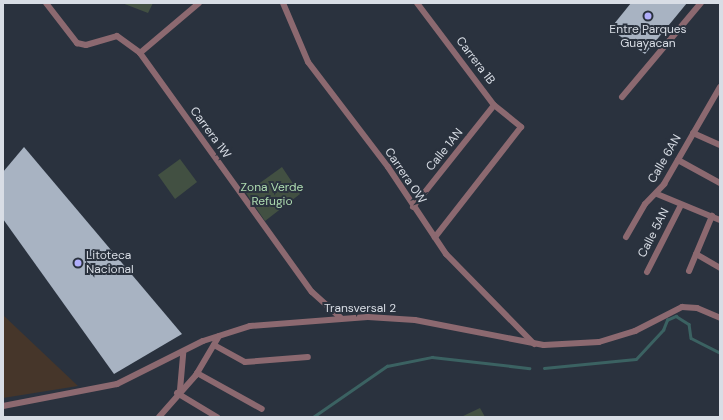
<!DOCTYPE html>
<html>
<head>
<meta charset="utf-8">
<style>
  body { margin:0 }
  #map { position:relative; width:723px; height:420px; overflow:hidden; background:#2a323e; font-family:"DM Sans",sans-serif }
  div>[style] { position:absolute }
  .education>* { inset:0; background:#46362a }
  .green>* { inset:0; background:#425042 }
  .stream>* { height:2.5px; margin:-1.25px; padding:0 1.25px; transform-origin:1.25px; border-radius:1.25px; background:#3b6262 }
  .building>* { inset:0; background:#a8b3c2 }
  .street>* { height:6px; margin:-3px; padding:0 3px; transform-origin:3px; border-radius:3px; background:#8c6970 }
  .dots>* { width:11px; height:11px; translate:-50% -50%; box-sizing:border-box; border:2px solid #2a323e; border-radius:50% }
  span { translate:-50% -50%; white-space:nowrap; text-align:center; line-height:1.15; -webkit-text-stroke:4px #2a323e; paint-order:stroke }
  .poi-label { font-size:12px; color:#d8dde5 }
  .left { translate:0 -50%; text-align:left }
  .street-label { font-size:12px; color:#d8dde5 }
  .park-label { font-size:12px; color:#aedbb0 }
  .frame { position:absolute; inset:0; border:4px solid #d8dde5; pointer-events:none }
</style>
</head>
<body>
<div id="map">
  <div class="education">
    <div style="clip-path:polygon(3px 315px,78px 386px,3px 398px)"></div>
  </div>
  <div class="green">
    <div style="clip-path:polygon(122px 3px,153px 3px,148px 13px)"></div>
    <div style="clip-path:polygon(180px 159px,197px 182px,175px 199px,158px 175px)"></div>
    <div style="clip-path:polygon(282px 167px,300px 194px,265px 221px,246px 193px)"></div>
    <div style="clip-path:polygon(480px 408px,485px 417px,461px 417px)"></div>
  </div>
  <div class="stream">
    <div style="left:544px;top:368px;width:92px;rotate:-5.6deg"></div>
    <div style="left:636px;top:359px;width:40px;rotate:-47deg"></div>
    <div style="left:663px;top:330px;width:11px;rotate:-68deg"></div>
    <div style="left:667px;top:320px;width:10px;rotate:-24deg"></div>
    <div style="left:676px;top:316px;width:15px;rotate:32deg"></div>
    <div style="left:689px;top:324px;width:14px;rotate:82deg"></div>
    <div style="left:691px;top:338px;width:33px;rotate:27deg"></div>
    <div style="left:313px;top:417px;width:90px;rotate:-34.6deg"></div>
    <div style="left:387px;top:366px;width:46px;rotate:-11.3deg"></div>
    <div style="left:432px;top:357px;width:98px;rotate:6.5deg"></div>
  </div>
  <div class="building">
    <div style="clip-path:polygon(631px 3px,687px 3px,645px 54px,610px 29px)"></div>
    <div style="clip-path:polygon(24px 147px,182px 334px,114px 374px,3px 219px,3px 172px)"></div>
  </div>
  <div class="street">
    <div style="left:46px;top:3px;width:51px;rotate:52.2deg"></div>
    <div style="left:77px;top:43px;width:9px;rotate:13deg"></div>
    <div style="left:86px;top:45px;width:32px;rotate:-16deg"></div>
    <div style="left:117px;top:36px;width:29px;rotate:36deg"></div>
    <div style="left:140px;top:53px;width:294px;rotate:54.3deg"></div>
    <div style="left:312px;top:292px;width:39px;rotate:42deg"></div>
    <div style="left:283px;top:3px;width:64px;rotate:67deg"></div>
    <div style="left:308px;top:62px;width:132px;rotate:52.7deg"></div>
    <div style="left:388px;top:167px;width:105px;rotate:56.3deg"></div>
    <div style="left:446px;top:254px;width:126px;rotate:45.6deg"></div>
    <div style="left:417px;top:3px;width:128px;rotate:53deg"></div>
    <div style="left:494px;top:105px;width:35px;rotate:39deg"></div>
    <div style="left:521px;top:127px;width:140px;rotate:128deg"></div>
    <div style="left:140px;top:53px;width:77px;rotate:-40.3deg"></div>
    <div style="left:622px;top:97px;width:123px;rotate:-50deg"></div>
    <div style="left:693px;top:133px;width:30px;rotate:24deg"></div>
    <div style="left:678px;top:160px;width:48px;rotate:28.7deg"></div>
    <div style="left:657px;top:194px;width:68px;rotate:22.4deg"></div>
    <div style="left:413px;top:207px;width:130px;rotate:-51.5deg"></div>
    <div style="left:626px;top:237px;width:38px;rotate:-60deg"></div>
    <div style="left:645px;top:204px;width:28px;rotate:-46deg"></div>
    <div style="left:664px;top:184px;width:112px;rotate:-60deg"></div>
    <div style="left:696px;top:254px;width:28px;rotate:30deg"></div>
    <div style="left:689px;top:271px;width:60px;rotate:-67.3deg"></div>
    <div style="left:647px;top:272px;width:75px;rotate:-63.1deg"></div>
    <div style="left:214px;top:345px;width:35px;rotate:29deg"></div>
    <div style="left:245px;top:362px;width:63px;rotate:-4.5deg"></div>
    <div style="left:197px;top:373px;width:74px;rotate:29deg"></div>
    <div style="left:180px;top:390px;width:37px;rotate:-85deg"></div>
    <div style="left:177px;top:393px;width:47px;rotate:31deg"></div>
    <div style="left:3px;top:406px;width:116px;rotate:-10.9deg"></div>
    <div style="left:117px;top:384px;width:96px;rotate:-26.6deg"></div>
    <div style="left:203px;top:341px;width:49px;rotate:-17.7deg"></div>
    <div style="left:250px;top:326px;width:118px;rotate:-4.4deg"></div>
    <div style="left:368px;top:317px;width:47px;rotate:3.7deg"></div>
    <div style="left:415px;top:320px;width:131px;rotate:11deg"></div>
    <div style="left:544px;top:345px;width:55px;rotate:-3.1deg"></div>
    <div style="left:599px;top:342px;width:38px;rotate:-17deg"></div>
    <div style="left:635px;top:331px;width:53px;rotate:-27.1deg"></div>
    <div style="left:682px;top:307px;width:15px;rotate:4deg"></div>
    <div style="left:697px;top:308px;width:25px;rotate:23deg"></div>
    <div style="left:159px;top:417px;width:56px;rotate:-48.6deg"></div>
    <div style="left:196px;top:375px;width:45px;rotate:-59.5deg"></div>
  </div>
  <div class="dots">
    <div style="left:648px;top:16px;background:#b0aefa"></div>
    <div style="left:78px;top:263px;background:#b0aefa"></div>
  </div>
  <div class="poi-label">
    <span style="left:648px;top:37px">Entre Parques<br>Guayacan</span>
    <span class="left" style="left:86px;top:263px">Litoteca<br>Nacional</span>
  </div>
  <div class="street-label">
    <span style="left:475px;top:61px;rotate:53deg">Carrera 1B</span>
    <span style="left:210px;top:133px;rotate:54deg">Carrera 1W</span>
    <span style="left:445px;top:150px;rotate:-51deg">Calle 1AN</span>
    <span style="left:665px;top:159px;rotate:-60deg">Calle 6AN</span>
    <span style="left:405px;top:176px;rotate:56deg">Carrera 0W</span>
    <span style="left:654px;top:233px;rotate:-63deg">Calle 5AN</span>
    <span style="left:360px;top:309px">Transversal 2</span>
  </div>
  <div class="park-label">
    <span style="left:272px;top:195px">Zona Verde<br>Refugio</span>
  </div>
  <div class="frame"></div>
</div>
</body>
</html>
